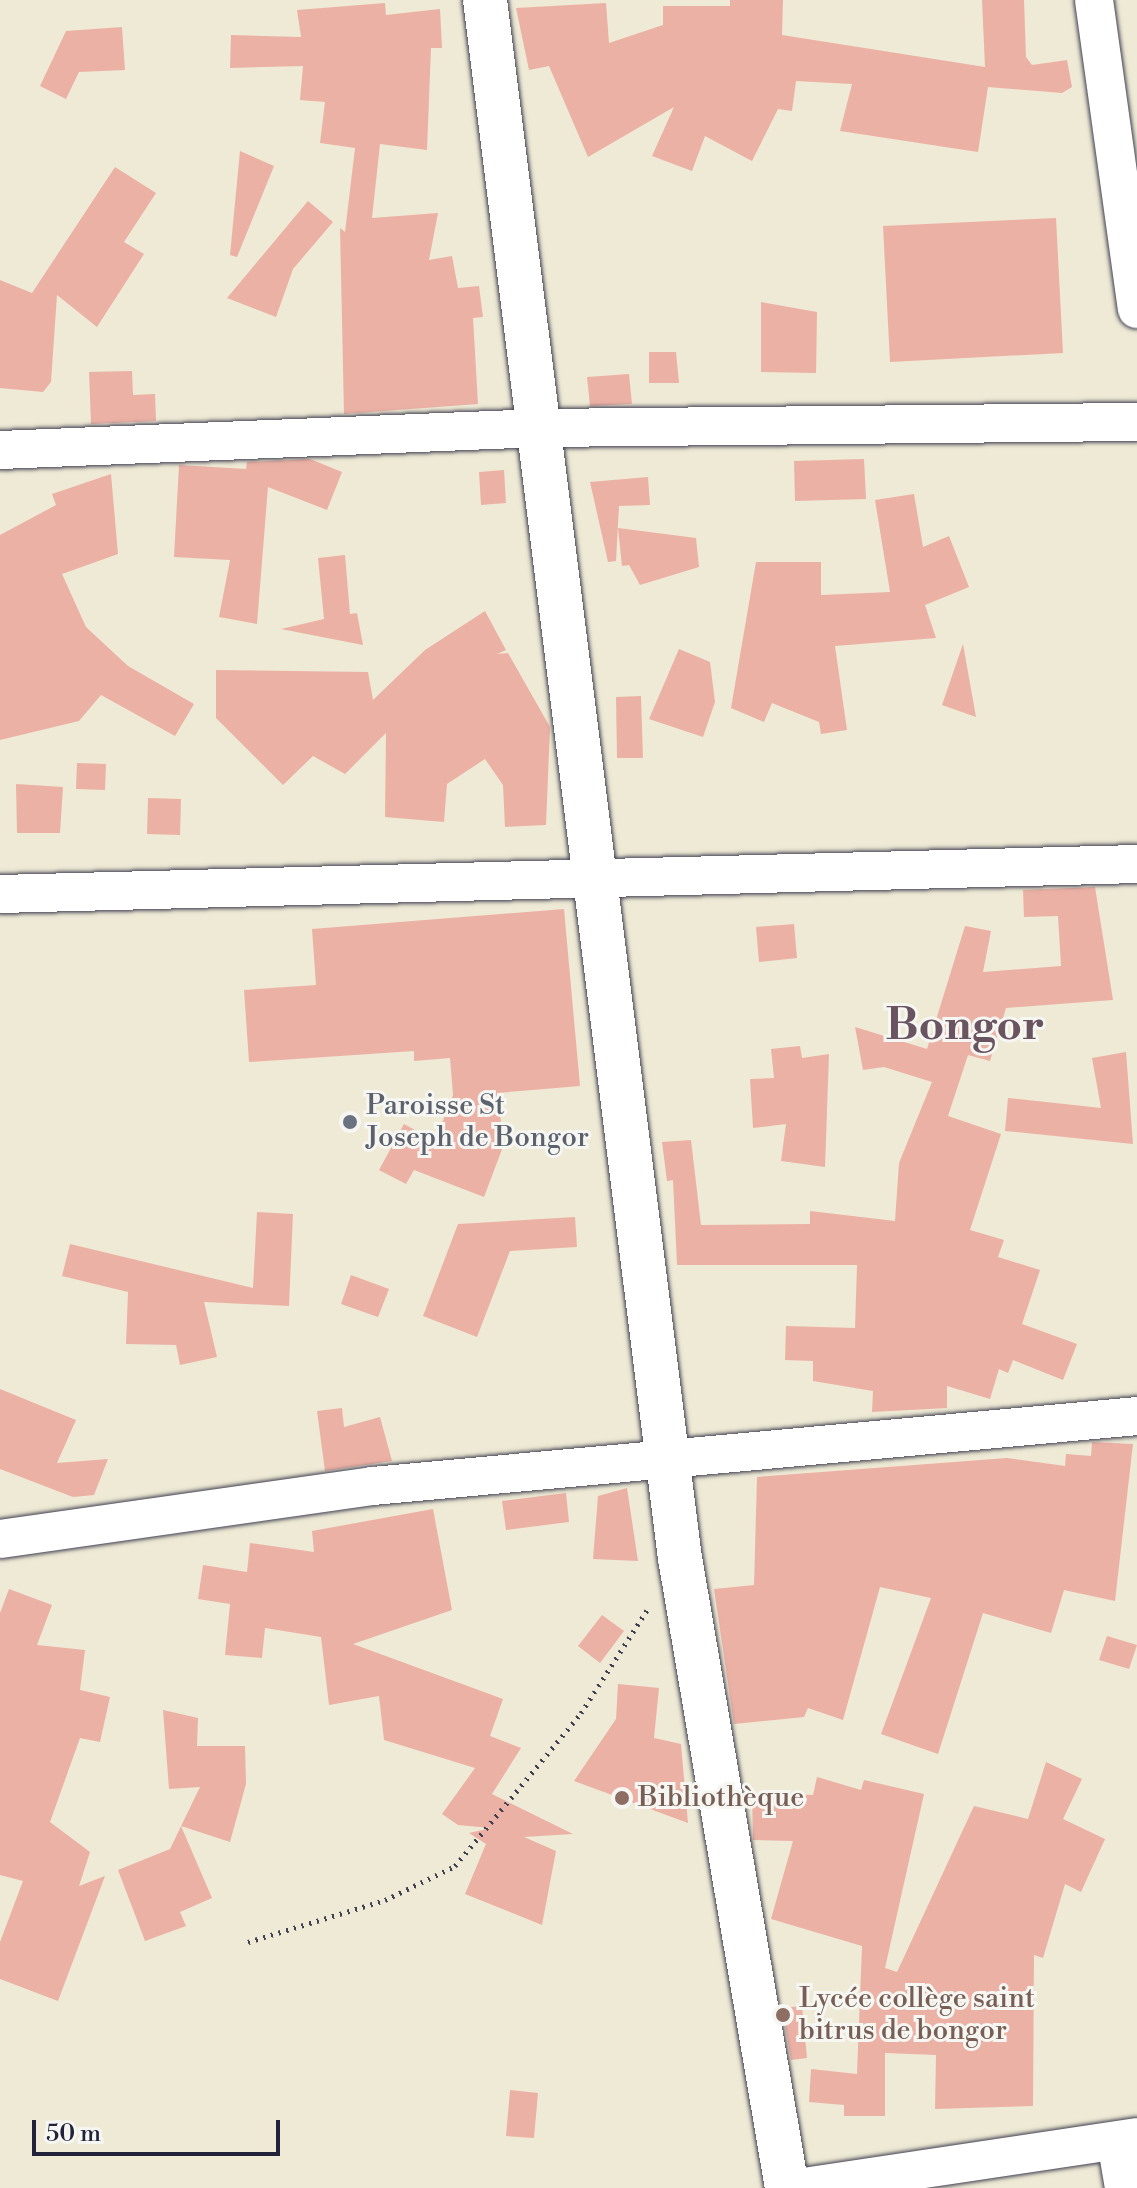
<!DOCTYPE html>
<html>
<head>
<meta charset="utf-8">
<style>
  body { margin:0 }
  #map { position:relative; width:1137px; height:2188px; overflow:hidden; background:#eeead5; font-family:"Libre Bodoni",serif }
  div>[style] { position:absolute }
  .building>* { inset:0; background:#ecb1a5 }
  .path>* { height:5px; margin-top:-2.5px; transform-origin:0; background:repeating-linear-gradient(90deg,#414052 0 2px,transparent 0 8px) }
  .roads { filter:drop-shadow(0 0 2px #414052) drop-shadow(0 0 2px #414052) }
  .minor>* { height:38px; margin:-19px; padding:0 19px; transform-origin:19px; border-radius:19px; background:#fff }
  .tertiary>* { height:44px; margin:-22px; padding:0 22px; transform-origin:22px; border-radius:22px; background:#fff }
  .dots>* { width:22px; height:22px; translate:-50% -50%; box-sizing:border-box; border:4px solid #f6f6f2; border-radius:50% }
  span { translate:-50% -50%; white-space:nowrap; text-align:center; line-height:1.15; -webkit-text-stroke:6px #f6f6f2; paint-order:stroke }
  .worship-label { font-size:28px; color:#5b616d }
  .left { translate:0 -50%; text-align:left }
  .education-label { font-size:28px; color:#785e54 }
  .town-label { font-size:44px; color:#695460; font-weight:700 }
  .scale { position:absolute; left:32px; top:2120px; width:248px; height:36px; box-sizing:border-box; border:4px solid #22223b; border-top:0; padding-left:10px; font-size:24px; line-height:28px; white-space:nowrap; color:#22223b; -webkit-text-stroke:6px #f6f6f2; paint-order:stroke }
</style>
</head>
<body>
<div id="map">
  <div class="building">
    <div style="clip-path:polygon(730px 0,783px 0,782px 35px,985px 67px,982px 0,1024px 0,1026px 57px,1032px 65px,1067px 60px,1072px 87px,1062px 93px,988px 87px,978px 152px,840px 131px,852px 84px,796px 81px,792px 111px,778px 109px,752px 161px,705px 136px,692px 171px,652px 156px,674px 107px,588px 157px,549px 66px,529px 70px,516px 8px,606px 3px,609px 43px,663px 25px,663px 6px,730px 6px)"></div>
    <div style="clip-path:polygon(385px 3px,386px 15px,440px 9px,442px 48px,431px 48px,427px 150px,380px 144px,372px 218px,438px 213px,429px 260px,452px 256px,458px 288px,479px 286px,483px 317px,473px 318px,478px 404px,344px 414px,340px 228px,345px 232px,355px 148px,320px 143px,325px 102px,300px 100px,303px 66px,230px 68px,231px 35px,301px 37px,297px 10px)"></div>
    <div style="clip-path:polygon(122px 27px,125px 70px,79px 72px,66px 99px,40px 86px,66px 31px)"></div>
    <div style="clip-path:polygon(240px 151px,274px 166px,237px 257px,230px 255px)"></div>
    <div style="clip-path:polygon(115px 167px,156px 193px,124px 242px,144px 254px,97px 327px,57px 295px,51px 382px,43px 392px,0 388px,0 280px,32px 293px)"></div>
    <div style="clip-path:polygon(308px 201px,333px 222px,293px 269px,276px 317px,227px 298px)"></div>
    <div style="clip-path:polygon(1056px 218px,1063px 353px,890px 362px,883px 226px)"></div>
    <div style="clip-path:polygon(761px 302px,817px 312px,816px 373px,761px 372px)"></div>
    <div style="clip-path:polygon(649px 352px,676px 352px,679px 383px,649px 383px)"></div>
    <div style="clip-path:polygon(132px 371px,133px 395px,155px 394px,156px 421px,91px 424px,89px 372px)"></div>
    <div style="clip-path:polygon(629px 374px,632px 404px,590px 406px,587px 377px)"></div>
    <div style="clip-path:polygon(310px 459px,342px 472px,327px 510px,268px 487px,257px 624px,219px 617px,230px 560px,174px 557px,179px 465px,246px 469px,247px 462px)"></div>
    <div style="clip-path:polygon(864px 459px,866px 499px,795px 501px,794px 461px)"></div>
    <div style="clip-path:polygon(504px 470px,506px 503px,481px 505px,479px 472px)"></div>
    <div style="clip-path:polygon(111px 474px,118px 554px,62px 574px,86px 627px,128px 666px,194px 704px,175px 736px,101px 695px,79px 721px,0 740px,0 535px,56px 505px,52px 494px)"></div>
    <div style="clip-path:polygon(648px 477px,650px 505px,619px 506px,616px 561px,608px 562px,590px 482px)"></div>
    <div style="clip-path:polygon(914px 494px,923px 547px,949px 536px,969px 587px,925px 605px,936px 638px,835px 646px,847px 730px,821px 734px,819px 722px,772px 703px,764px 722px,731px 708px,756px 562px,821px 562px,821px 595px,890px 592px,875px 500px)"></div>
    <div style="clip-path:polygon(618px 528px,696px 538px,699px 567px,640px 585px,629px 565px,622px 566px)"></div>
    <div style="clip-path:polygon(345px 555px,350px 614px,357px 613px,363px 645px,281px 629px,324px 619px,318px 558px)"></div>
    <div style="clip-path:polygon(485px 611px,506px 650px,497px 654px,508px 653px,550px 727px,546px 825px,505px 827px,503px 785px,485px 759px,447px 784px,444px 822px,385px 817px,386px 733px,345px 774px,313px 756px,283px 785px,216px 718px,216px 670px,368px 672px,373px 700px,425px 650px)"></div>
    <div style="clip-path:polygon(963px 644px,976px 717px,942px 705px)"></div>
    <div style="clip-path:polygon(679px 649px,710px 662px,715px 702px,703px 737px,649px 719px)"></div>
    <div style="clip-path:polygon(641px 696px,643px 758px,617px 758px,616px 697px)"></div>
    <div style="clip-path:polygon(77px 763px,106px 764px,105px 790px,76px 789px)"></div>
    <div style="clip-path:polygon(16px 784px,63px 787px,60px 833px,17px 833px)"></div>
    <div style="clip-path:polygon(148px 798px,181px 799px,180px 835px,147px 834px)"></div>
    <div style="clip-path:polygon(1095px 887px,1113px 1000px,1006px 1008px,990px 1061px,968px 1055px,948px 1116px,1001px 1134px,970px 1230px,1004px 1240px,998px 1257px,1040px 1270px,1022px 1324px,1077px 1344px,1063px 1380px,1013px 1360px,1008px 1373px,999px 1369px,990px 1399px,947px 1386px,947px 1408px,872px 1412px,873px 1391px,813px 1381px,813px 1361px,785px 1360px,786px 1326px,855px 1328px,857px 1265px,677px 1265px,673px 1180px,667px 1181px,662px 1142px,691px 1140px,701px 1225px,810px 1224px,810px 1211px,895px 1221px,899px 1163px,932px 1082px,884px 1067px,863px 1070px,855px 1027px,927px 1049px,965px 926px,991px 931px,983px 972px,1061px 966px,1058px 916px,1024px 917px,1023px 890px)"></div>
    <div style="clip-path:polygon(564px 909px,580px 1086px,497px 1093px,504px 1144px,484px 1197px,414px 1170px,406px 1184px,379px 1170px,404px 1124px,435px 1141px,453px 1095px,450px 1058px,414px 1061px,414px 1051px,249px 1062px,244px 990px,316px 985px,312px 929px)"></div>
    <div style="clip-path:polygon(794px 924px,797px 958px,759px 962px,756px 927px)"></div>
    <div style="clip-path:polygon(800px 1046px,802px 1058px,829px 1054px,825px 1167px,781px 1161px,786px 1124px,753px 1128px,750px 1079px,774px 1078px,771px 1049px)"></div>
    <div style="clip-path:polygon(1126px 1052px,1133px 1144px,1005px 1131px,1008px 1098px,1101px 1108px,1092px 1058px)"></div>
    <div style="clip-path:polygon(257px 1212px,293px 1214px,289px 1306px,204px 1302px,217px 1357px,180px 1365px,176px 1345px,126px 1344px,128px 1292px,62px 1276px,70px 1244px,253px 1288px)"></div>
    <div style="clip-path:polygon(575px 1217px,577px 1247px,510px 1251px,477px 1337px,423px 1316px,458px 1224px)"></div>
    <div style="clip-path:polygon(351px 1275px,389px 1289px,378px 1317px,341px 1304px)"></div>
    <div style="clip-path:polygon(0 1389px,76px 1420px,57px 1463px,108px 1459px,94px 1495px,73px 1497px,0 1469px)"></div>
    <div style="clip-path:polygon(342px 1408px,344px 1427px,380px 1417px,392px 1461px,325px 1471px,317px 1411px)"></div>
    <div style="clip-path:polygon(1092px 1442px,1133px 1444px,1115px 1601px,1064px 1590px,1051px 1633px,983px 1613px,938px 1754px,881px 1734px,931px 1598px,880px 1587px,843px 1720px,808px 1708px,804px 1717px,734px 1724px,714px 1589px,754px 1585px,757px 1477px,1007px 1458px,1065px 1466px,1066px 1454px,1091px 1456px)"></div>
    <div style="clip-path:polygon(627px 1488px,638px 1561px,593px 1559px,598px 1496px)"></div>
    <div style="clip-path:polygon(566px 1493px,569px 1522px,506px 1530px,502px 1501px)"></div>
    <div style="clip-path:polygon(433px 1509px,452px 1610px,353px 1644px,503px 1699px,490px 1736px,521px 1748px,492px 1794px,573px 1834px,524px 1837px,556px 1851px,542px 1925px,465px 1894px,486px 1844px,469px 1833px,491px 1828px,458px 1825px,442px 1814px,475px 1768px,384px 1740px,379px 1696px,329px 1705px,321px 1637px,265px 1628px,262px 1658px,225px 1655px,230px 1604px,198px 1599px,203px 1565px,247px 1572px,250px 1543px,314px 1552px,312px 1531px)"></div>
    <div style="clip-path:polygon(9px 1589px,52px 1605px,37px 1645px,85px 1650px,80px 1690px,110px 1697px,100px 1742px,80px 1738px,50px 1822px,90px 1852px,79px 1886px,105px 1876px,58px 2001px,0 1979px,0 1942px,23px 1881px,0 1875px,0 1613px)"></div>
    <div style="clip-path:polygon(602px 1615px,624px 1631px,600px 1663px,578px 1646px)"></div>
    <div style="clip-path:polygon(1107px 1636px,1137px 1645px,1129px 1669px,1099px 1660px)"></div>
    <div style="clip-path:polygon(618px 1684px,659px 1688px,654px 1738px,681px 1744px,688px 1823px,574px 1781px,616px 1719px)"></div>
    <div style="clip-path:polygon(163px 1710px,198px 1718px,197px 1746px,245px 1746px,246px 1784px,230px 1842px,181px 1826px,212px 1898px,180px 1912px,186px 1926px,145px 1941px,118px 1870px,170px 1849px,200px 1787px,169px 1789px)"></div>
    <div style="clip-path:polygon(1046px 1762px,1082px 1779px,1063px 1819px,1105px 1839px,1081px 1892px,1065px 1884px,1043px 1958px,1034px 1955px,1033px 2106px,935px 2109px,936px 2055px,885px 2053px,885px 2116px,844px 2116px,844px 2105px,809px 2102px,811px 2069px,857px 2074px,862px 1946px,771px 1919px,793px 1841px,753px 1840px,752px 1793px,813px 1795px,817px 1777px,861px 1790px,864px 1780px,924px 1794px,885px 1968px,897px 1972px,974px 1806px,1028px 1819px)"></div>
    <div style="clip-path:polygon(802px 2006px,807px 2058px,791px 2060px,782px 2008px)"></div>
    <div style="clip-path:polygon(510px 2090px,538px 2093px,534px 2138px,506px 2136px)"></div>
  </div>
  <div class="path">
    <div style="left:248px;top:1942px;width:143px;rotate:-17deg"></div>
    <div style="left:385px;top:1900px;width:78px;rotate:-25.9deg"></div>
    <div style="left:455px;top:1866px;width:198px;rotate:-50.5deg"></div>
    <div style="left:581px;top:1713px;width:126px;rotate:-57.3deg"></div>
  </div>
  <div class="roads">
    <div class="minor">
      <div style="left:1094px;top:0;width:312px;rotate:82.1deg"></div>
      <div style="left:0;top:450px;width:540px;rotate:-2.33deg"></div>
      <div style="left:540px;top:428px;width:597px;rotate:-0.58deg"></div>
      <div style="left:0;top:894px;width:1137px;rotate:-1.51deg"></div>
      <div style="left:0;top:1539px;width:377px;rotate:-8.1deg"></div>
      <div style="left:373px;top:1486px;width:767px;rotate:-5.23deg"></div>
      <div style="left:1116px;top:2141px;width:48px;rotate:80.3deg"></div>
      <div style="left:797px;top:2188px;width:344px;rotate:-8.5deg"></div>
    </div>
    <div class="tertiary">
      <div style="left:485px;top:0;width:1570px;rotate:82.87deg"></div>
      <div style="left:680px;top:1558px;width:639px;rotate:80.36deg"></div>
    </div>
  </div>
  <div class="dots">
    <div style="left:350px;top:1122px;background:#6b7280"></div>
    <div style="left:622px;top:1798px;background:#8d6e63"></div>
    <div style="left:783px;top:2015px;background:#8d6e63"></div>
  </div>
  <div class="worship-label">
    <span class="left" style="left:366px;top:1122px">Paroisse St<br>Joseph de Bongor</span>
  </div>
  <div class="education-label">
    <span class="left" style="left:638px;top:1798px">Bibliothèque</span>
    <span class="left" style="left:799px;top:2015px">Lycée collège saint<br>bitrus de bongor</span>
  </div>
  <div class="town-label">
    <span style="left:965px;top:1026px">Bongor</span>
  </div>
  <div class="scale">50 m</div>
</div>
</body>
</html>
